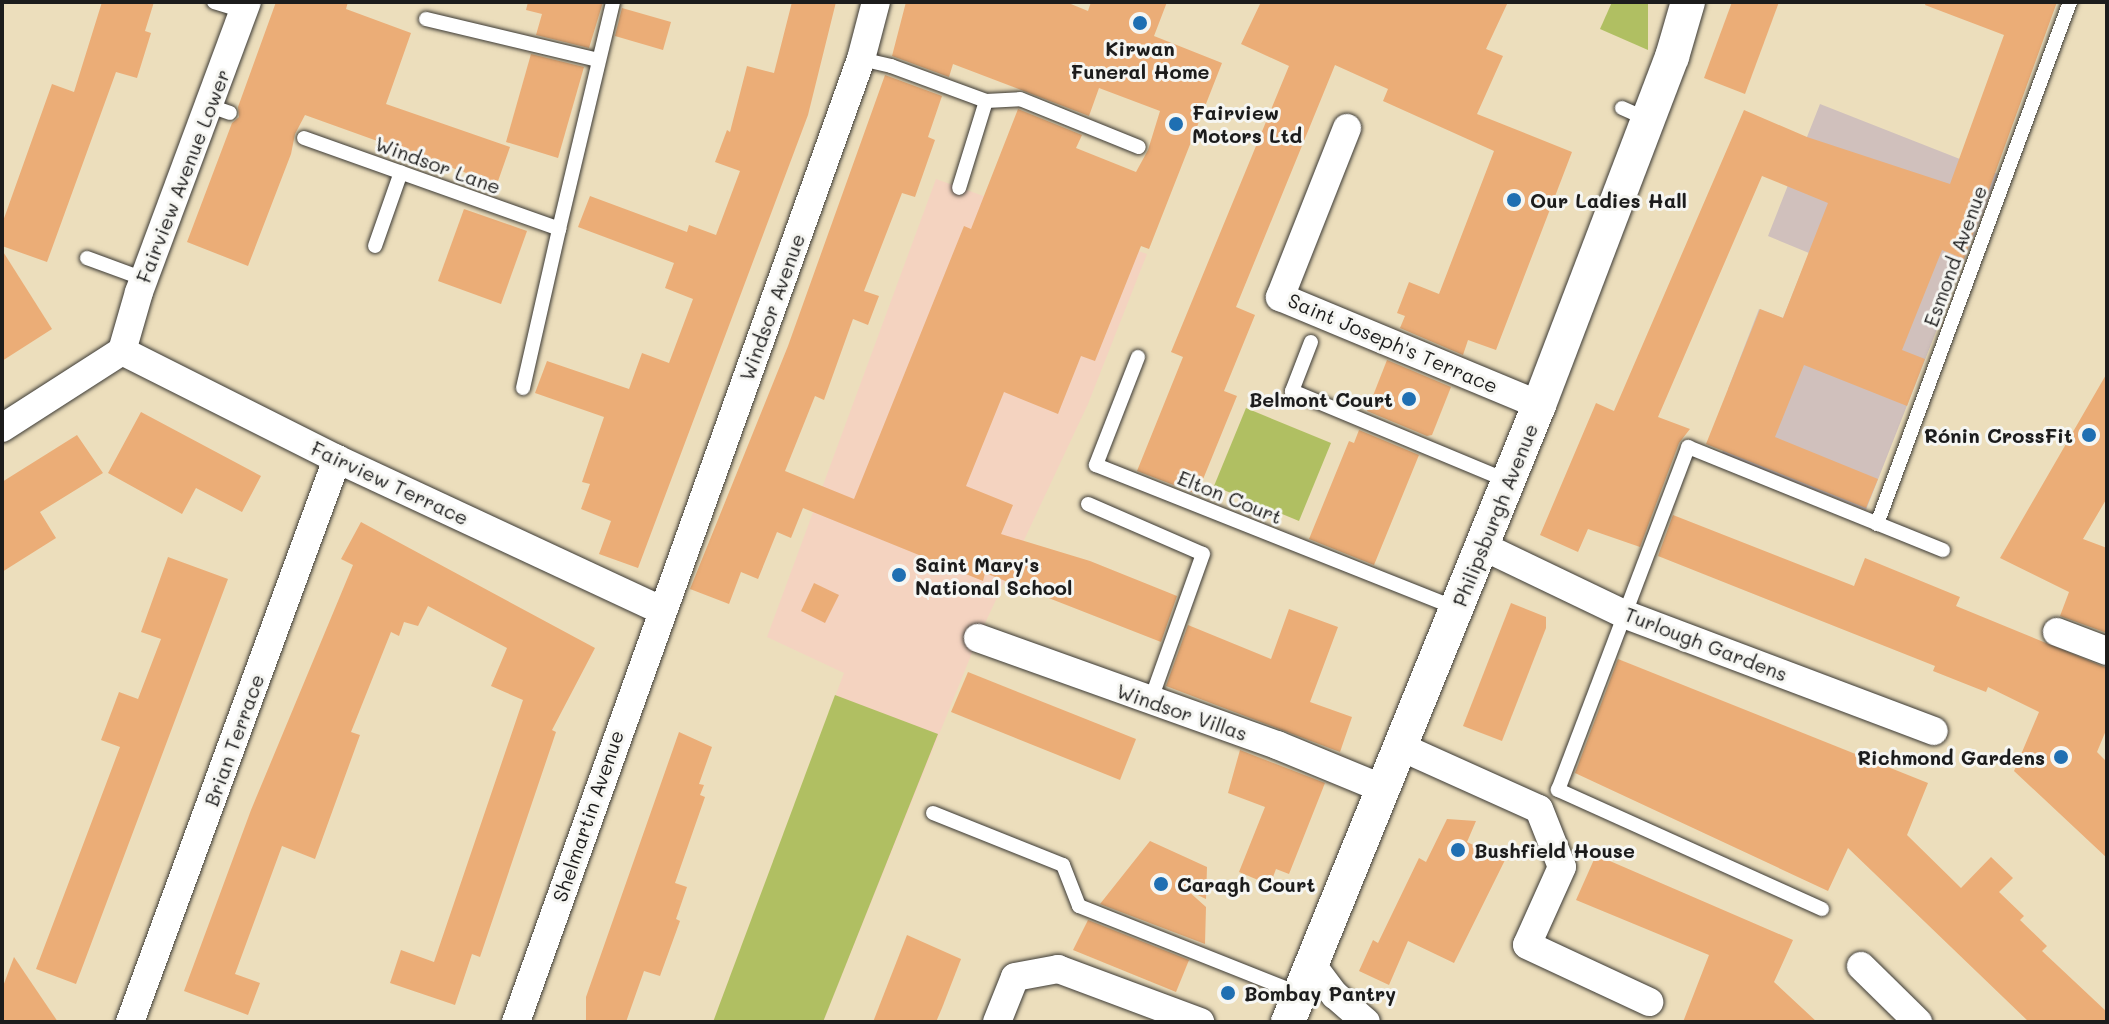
<!DOCTYPE html>
<html>
<head>
<meta charset="utf-8">
<style>
  body { margin:0 }
  #map { position:relative; width:2109px; height:1024px; overflow:hidden; background:#ecdebc; font-family:Mali,sans-serif }
  div>[style] { position:absolute }
  .built>* { inset:0; background:#f4d3c0 }
  .industrial>* { inset:0; background:#d0c0bc }
  .green>* { inset:0; background:#b0bf62 }
  .building>* { inset:0; background:#ebad77 }
  .roads { filter:drop-shadow(0 0 2px #3b3934) drop-shadow(0 0 2px #3b3934) }
  .service>* { height:14px; margin:-7px; padding:0 7px; transform-origin:7px; border-radius:7px; background:#fff }
  .minor>* { height:28px; margin:-14px; padding:0 14px; transform-origin:14px; border-radius:14px; background:#fff }
  .tertiary>* { height:34px; margin:-17px; padding:0 17px; transform-origin:17px; border-radius:17px; background:#fff }
  .dots>* { width:22px; height:22px; translate:-50% -50%; box-sizing:border-box; border:4px solid #f6f6f2; border-radius:50% }
  span { translate:-50% -50%; white-space:nowrap; text-align:center; line-height:1.15; -webkit-text-stroke:6px #f6f6f2; paint-order:stroke }
  .poi-label { font-size:20px; color:#1c1c1c; font-weight:700 }
  .left { translate:0 -50%; text-align:left }
  .right { translate:-100% -50%; text-align:right }
  .street-label { font-size:20px; color:#1c1c1c }
  .frame { position:absolute; inset:0; border:4px solid #1c1c1c; pointer-events:none }
</style>
</head>
<body>
<div id="map">
  <div class="built">
    <div style="clip-path:polygon(936px 179px,1147px 254px,1088px 404px,978px 638px,823px 1022px,713px 1022px,844px 673px,767px 637px)"></div>
  </div>
  <div class="industrial">
    <div style="clip-path:polygon(1820px 104px,1998px 174px,1866px 510px,1722px 453px,1744px 396px,1728px 389px,1759px 309px,1783px 318px,1809px 253px,1768px 236px)"></div>
  </div>
  <div class="green">
    <div style="clip-path:polygon(1612px 2px,1648px 2px,1648px 50px,1600px 29px)"></div>
    <div style="clip-path:polygon(1246px 408px,1331px 443px,1299px 521px,1214px 486px)"></div>
    <div style="clip-path:polygon(835px 695px,938px 734px,823px 1022px,713px 1022px)"></div>
  </div>
  <div class="building">
    <div style="clip-path:polygon(102px 2px,154px 2px,145px 31px,151px 33px,137px 78px,116px 72px,47px 262px,2px 246px,2px 224px,52px 84px,74px 92px)"></div>
    <div style="clip-path:polygon(276px 2px,348px 2px,346px 9px,411px 33px,386px 104px,510px 147px,497px 184px,305px 115px,295px 134px,291px 154px,248px 266px,187px 242px,232px 123px,239px 117px,238px 107px)"></div>
    <div style="clip-path:polygon(528px 2px,603px 2px,589px 48px,536px 35px,542px 14px,526px 10px)"></div>
    <div style="clip-path:polygon(792px 2px,836px 2px,808px 115px,638px 568px,599px 554px,611px 521px,581px 509px,590px 484px,582px 482px,604px 417px,535px 393px,547px 361px,629px 389px,642px 353px,669px 363px,693px 299px,665px 288px,674px 263px,578px 227px,590px 196px,687px 232px,689px 225px,716px 235px,740px 171px,715px 162px,727px 130px,730px 132px,747px 66px,774px 73px)"></div>
    <div style="clip-path:polygon(906px 2px,1066px 2px,1088px 11px,1091px 2px,1167px 2px,1154px 36px,1222px 63px,1149px 249px,1141px 246px,1095px 361px,1081px 356px,1058px 414px,1004px 392px,966px 486px,1013px 505px,1001px 534px,1090px 561px,1177px 596px,1161px 642px,985px 573px,983px 581px,803px 508px,791px 538px,777px 532px,758px 579px,741px 572px,729px 604px,690px 589px,788px 346px,885px 75px,942px 96px,928px 137px,935px 140px,915px 197px,902px 193px,864px 291px,879px 296px,868px 325px,853px 319px,824px 400px,815px 396px,785px 471px,854px 499px,964px 226px,971px 229px,1018px 109px,1082px 135px,1076px 148px,1136px 172px,1148px 150px,1160px 111px,1099px 88px,1089px 116px,953px 64px,949px 77px,892px 56px)"></div>
    <div style="clip-path:polygon(1261px 2px,1508px 2px,1486px 49px,1503px 56px,1477px 114px,1572px 152px,1496px 350px,1468px 340px,1463px 355px,1400px 328px,1405px 316px,1397px 313px,1409px 282px,1439px 294px,1494px 151px,1383px 101px,1388px 89px,1335px 65px,1236px 307px,1255px 315px,1224px 391px,1237px 396px,1197px 494px,1137px 471px,1183px 357px,1171px 352px,1289px 66px,1241px 44px)"></div>
    <div style="clip-path:polygon(1732px 2px,1779px 2px,1745px 94px,1704px 78px)"></div>
    <div style="clip-path:polygon(1926px 2px,2057px 2px,1964px 259px,1942px 250px,1902px 350px,1925px 359px,1907px 406px,1804px 365px,1775px 437px,1878px 479px,1866px 508px,1706px 444px,1760px 309px,1783px 318px,1828px 203px,1762px 176px,1658px 417px,1690px 429px,1679px 443px,1640px 547px,1588px 529px,1578px 552px,1540px 535px,1596px 403px,1614px 411px,1744px 110px,1807px 137px,1950px 184px,2004px 35px,1925px 5px)"></div>
    <div style="clip-path:polygon(622px 8px,671px 22px,663px 50px,615px 36px)"></div>
    <div style="clip-path:polygon(531px 54px,584px 67px,558px 158px,506px 142px)"></div>
    <div style="clip-path:polygon(464px 209px,527px 231px,501px 304px,438px 281px)"></div>
    <div style="clip-path:polygon(2px 250px,52px 329px,2px 361px)"></div>
    <div style="clip-path:polygon(1387px 360px,1451px 387px,1432px 435px,1427px 436px,1367px 411px)"></div>
    <div style="clip-path:polygon(2107px 373px,2107px 498px,2083px 539px,2107px 548px,2107px 633px,2060px 616px,2069px 592px,2000px 558px)"></div>
    <div style="clip-path:polygon(141px 412px,261px 476px,242px 512px,196px 488px,182px 514px,108px 473px)"></div>
    <div style="clip-path:polygon(1359px 430px,1419px 455px,1374px 565px,1309px 539px,1349px 441px,1354px 443px)"></div>
    <div style="clip-path:polygon(77px 435px,103px 473px,40px 512px,56px 538px,2px 572px,2px 482px)"></div>
    <div style="clip-path:polygon(1673px 515px,1854px 586px,1865px 558px,1960px 597px,1956px 606px,2107px 668px,2107px 728px,2097px 752px,2107px 762px,2107px 858px,2014px 771px,2039px 712px,1988px 687px,1986px 692px,1933px 671px,1935px 666px,1658px 556px)"></div>
    <div style="clip-path:polygon(361px 522px,595px 648px,552px 730px,556px 732px,480px 957px,472px 954px,455px 1005px,390px 983px,401px 950px,434px 962px,523px 700px,491px 686px,507px 648px,428px 606px,418px 626px,404px 622px,399px 636px,391px 632px,351px 732px,360px 735px,315px 859px,282px 846px,235px 974px,260px 983px,248px 1015px,184px 991px,251px 810px,353px 565px,341px 559px)"></div>
    <div style="clip-path:polygon(168px 557px,228px 579px,76px 984px,36px 969px,120px 747px,101px 740px,119px 692px,138px 699px,161px 639px,141px 632px)"></div>
    <div style="clip-path:polygon(814px 583px,839px 595px,825px 623px,801px 611px)"></div>
    <div style="clip-path:polygon(1511px 603px,1546px 617px,1546px 628px,1502px 741px,1463px 726px)"></div>
    <div style="clip-path:polygon(1289px 609px,1338px 627px,1310px 702px,1352px 717px,1340px 752px,1166px 686px,1188px 625px,1271px 659px)"></div>
    <div style="clip-path:polygon(1618px 659px,1928px 783px,1907px 835px,1961px 888px,1991px 857px,2013px 878px,1999px 892px,2024px 916px,2020px 920px,2047px 946px,2042px 951px,2107px 1012px,2107px 1022px,2029px 1022px,1848px 848px,1828px 891px,1575px 773px)"></div>
    <div style="clip-path:polygon(968px 672px,1136px 739px,1120px 780px,951px 712px)"></div>
    <div style="clip-path:polygon(679px 732px,712px 747px,699px 784px,704px 785px,700px 795px,705px 797px,675px 883px,687px 887px,676px 919px,680px 921px,660px 976px,644px 971px,626px 1022px,586px 1022px,586px 997px)"></div>
    <div style="clip-path:polygon(1240px 750px,1325px 783px,1289px 874px,1276px 869px,1270px 885px,1239px 872px,1265px 807px,1228px 793px)"></div>
    <div style="clip-path:polygon(1447px 819px,1476px 821px,1467px 842px,1505px 860px,1454px 963px,1408px 941px,1389px 985px,1359px 971px,1373px 940px,1378px 943px,1419px 858px,1426px 862px)"></div>
    <div style="clip-path:polygon(1150px 841px,1207px 867px,1206px 899px,1187px 890px,1206px 907px,1205px 944px,1100px 904px)"></div>
    <div style="clip-path:polygon(1596px 855px,1793px 940px,1774px 982px,1817px 1022px,1683px 1022px,1709px 955px,1576px 900px)"></div>
    <div style="clip-path:polygon(1088px 920px,1189px 960px,1176px 992px,1073px 950px)"></div>
    <div style="clip-path:polygon(907px 935px,961px 959px,942px 1008px,936px 1022px,873px 1022px)"></div>
    <div style="clip-path:polygon(14px 957px,58px 1022px,2px 1022px,2px 989px)"></div>
  </div>
  <div class="roads">
    <div class="service">
      <div style="left:214px;top:2px;width:30px;rotate:17deg"></div>
      <div style="left:426px;top:19px;width:177px;rotate:13.4deg"></div>
      <div style="left:861px;top:59px;width:31px;rotate:13deg"></div>
      <div style="left:891px;top:66px;width:101px;rotate:20.2deg"></div>
      <div style="left:986px;top:101px;width:91px;rotate:107.2deg"></div>
      <div style="left:986px;top:101px;width:34px;rotate:-3deg"></div>
      <div style="left:1020px;top:99px;width:128px;rotate:22deg"></div>
      <div style="left:210px;top:106px;width:21px;rotate:19deg"></div>
      <div style="left:1622px;top:108px;width:27px;rotate:24deg"></div>
      <div style="left:304px;top:138px;width:271px;rotate:19.6deg"></div>
      <div style="left:559px;top:229px;width:233px;rotate:-76.6deg"></div>
      <div style="left:375px;top:246px;width:78px;rotate:-70.6deg"></div>
      <div style="left:87px;top:258px;width:61px;rotate:20.2deg"></div>
      <div style="left:1311px;top:342px;width:53px;rotate:111.2deg"></div>
      <div style="left:1292px;top:391px;width:234px;rotate:22.6deg"></div>
      <div style="left:1138px;top:357px;width:116px;rotate:111.3deg"></div>
      <div style="left:1096px;top:465px;width:387px;rotate:21.7deg"></div>
      <div style="left:523px;top:388px;width:163px;rotate:-77.2deg"></div>
      <div style="left:1088px;top:504px;width:125px;rotate:23.5deg"></div>
      <div style="left:1203px;top:554px;width:157px;rotate:109.7deg"></div>
      <div style="left:1877px;top:524px;width:557px;rotate:-69.71deg"></div>
      <div style="left:933px;top:813px;width:140px;rotate:21.8deg"></div>
      <div style="left:1063px;top:865px;width:44px;rotate:68.7deg"></div>
      <div style="left:1079px;top:906px;width:236px;rotate:21.7deg"></div>
      <div style="left:1822px;top:909px;width:290px;rotate:-155.7deg"></div>
      <div style="left:1558px;top:790px;width:367px;rotate:-69.2deg"></div>
      <div style="left:1688px;top:447px;width:275px;rotate:22deg"></div>
    </div>
    <div class="minor">
      <div style="left:1347px;top:128px;width:182px;rotate:111.6deg"></div>
      <div style="left:1280px;top:297px;width:281px;rotate:22.6deg"></div>
      <div style="left:122px;top:351px;width:241px;rotate:26.7deg"></div>
      <div style="left:337px;top:459px;width:357px;rotate:25deg"></div>
      <div style="left:122px;top:351px;width:61px;rotate:-73.9deg"></div>
      <div style="left:139px;top:292px;width:309px;rotate:-69.6deg"></div>
      <div style="left:2px;top:428px;width:143px;rotate:-32.7deg"></div>
      <div style="left:1482px;top:546px;width:157px;rotate:25.6deg"></div>
      <div style="left:1624px;top:614px;width:331px;rotate:20.7deg"></div>
      <div style="left:2057px;top:632px;width:53px;rotate:20.8deg"></div>
      <div style="left:978px;top:638px;width:318px;rotate:19.7deg"></div>
      <div style="left:1277px;top:745px;width:116px;rotate:22.4deg"></div>
      <div style="left:1401px;top:747px;width:151px;rotate:24.2deg"></div>
      <div style="left:1539px;top:809px;width:62px;rotate:68.4deg"></div>
      <div style="left:1562px;top:867px;width:85px;rotate:114.2deg"></div>
      <div style="left:1527px;top:945px;width:135px;rotate:25deg"></div>
      <div style="left:1312px;top:965px;width:38px;rotate:53deg"></div>
      <div style="left:1335px;top:995px;width:41px;rotate:41.1deg"></div>
      <div style="left:1861px;top:966px;width:80px;rotate:44.5deg"></div>
      <div style="left:130px;top:1022px;width:600px;rotate:-69.81deg"></div>
      <div style="left:516px;top:1022px;width:1023px;rotate:-70.29deg"></div>
      <div style="left:861px;top:59px;width:59px;rotate:-75.3deg"></div>
      <div style="left:997px;top:1022px;width:48px;rotate:-68.2deg"></div>
      <div style="left:1015px;top:977px;width:44px;rotate:-10.5deg"></div>
      <div style="left:1058px;top:969px;width:152px;rotate:20.5deg"></div>
    </div>
    <div class="tertiary">
      <div style="left:1288px;top:1022px;width:666px;rotate:-67.86deg"></div>
      <div style="left:1539px;top:405px;width:373px;rotate:-69.1deg"></div>
      <div style="left:1672px;top:57px;width:57px;rotate:-73.8deg"></div>
    </div>
  </div>
  <div class="dots">
    <div style="left:1140px;top:23px;background:#1f6fb2"></div>
    <div style="left:1176px;top:124px;background:#1f6fb2"></div>
    <div style="left:1514px;top:200px;background:#1f6fb2"></div>
    <div style="left:1409px;top:399px;background:#1f6fb2"></div>
    <div style="left:2089px;top:435px;background:#1f6fb2"></div>
    <div style="left:899px;top:575px;background:#1f6fb2"></div>
    <div style="left:2061px;top:757px;background:#1f6fb2"></div>
    <div style="left:1458px;top:850px;background:#1f6fb2"></div>
    <div style="left:1161px;top:884px;background:#1f6fb2"></div>
    <div style="left:1228px;top:993px;background:#1f6fb2"></div>
  </div>
  <div class="poi-label">
    <span style="left:1140px;top:60px">Kirwan<br>Funeral Home</span>
    <span class="left" style="left:1192px;top:124px">Fairview<br>Motors Ltd</span>
    <span class="left" style="left:1530px;top:200px">Our Ladies Hall</span>
    <span class="right" style="left:1393px;top:399px">Belmont Court</span>
    <span class="right" style="left:2073px;top:435px">Rónin CrossFit</span>
    <span class="left" style="left:915px;top:576px">Saint Mary's<br>National School</span>
    <span class="right" style="left:2045px;top:757px">Richmond Gardens</span>
    <span class="left" style="left:1474px;top:850px">Bushfield House</span>
    <span class="left" style="left:1177px;top:884px">Caragh Court</span>
    <span class="left" style="left:1244px;top:993px">Bombay Pantry</span>
  </div>
  <div class="street-label">
    <span style="left:438px;top:165px;rotate:20deg">Windsor Lane</span>
    <span style="left:183px;top:176px;rotate:-69deg">Fairview Avenue Lower</span>
    <span style="left:1955px;top:256px;rotate:-70deg">Esmond Avenue</span>
    <span style="left:772px;top:307px;rotate:-70deg">Windsor Avenue</span>
    <span style="left:1393px;top:343px;rotate:23deg">Saint Joseph's Terrace</span>
    <span style="left:390px;top:483px;rotate:25deg">Fairview Terrace</span>
    <span style="left:1230px;top:497px;rotate:22deg">Elton Court</span>
    <span style="left:1495px;top:515px;rotate:-68deg">Philipsburgh Avenue</span>
    <span style="left:1706px;top:644px;rotate:21deg">Turlough Gardens</span>
    <span style="left:1182px;top:712px;rotate:19deg">Windsor Villas</span>
    <span style="left:234px;top:740px;rotate:-70deg">Brian Terrace</span>
    <span style="left:588px;top:816px;rotate:-71deg">Shelmartin Avenue</span>
  </div>
  <div class="frame"></div>
</div>
</body>
</html>
